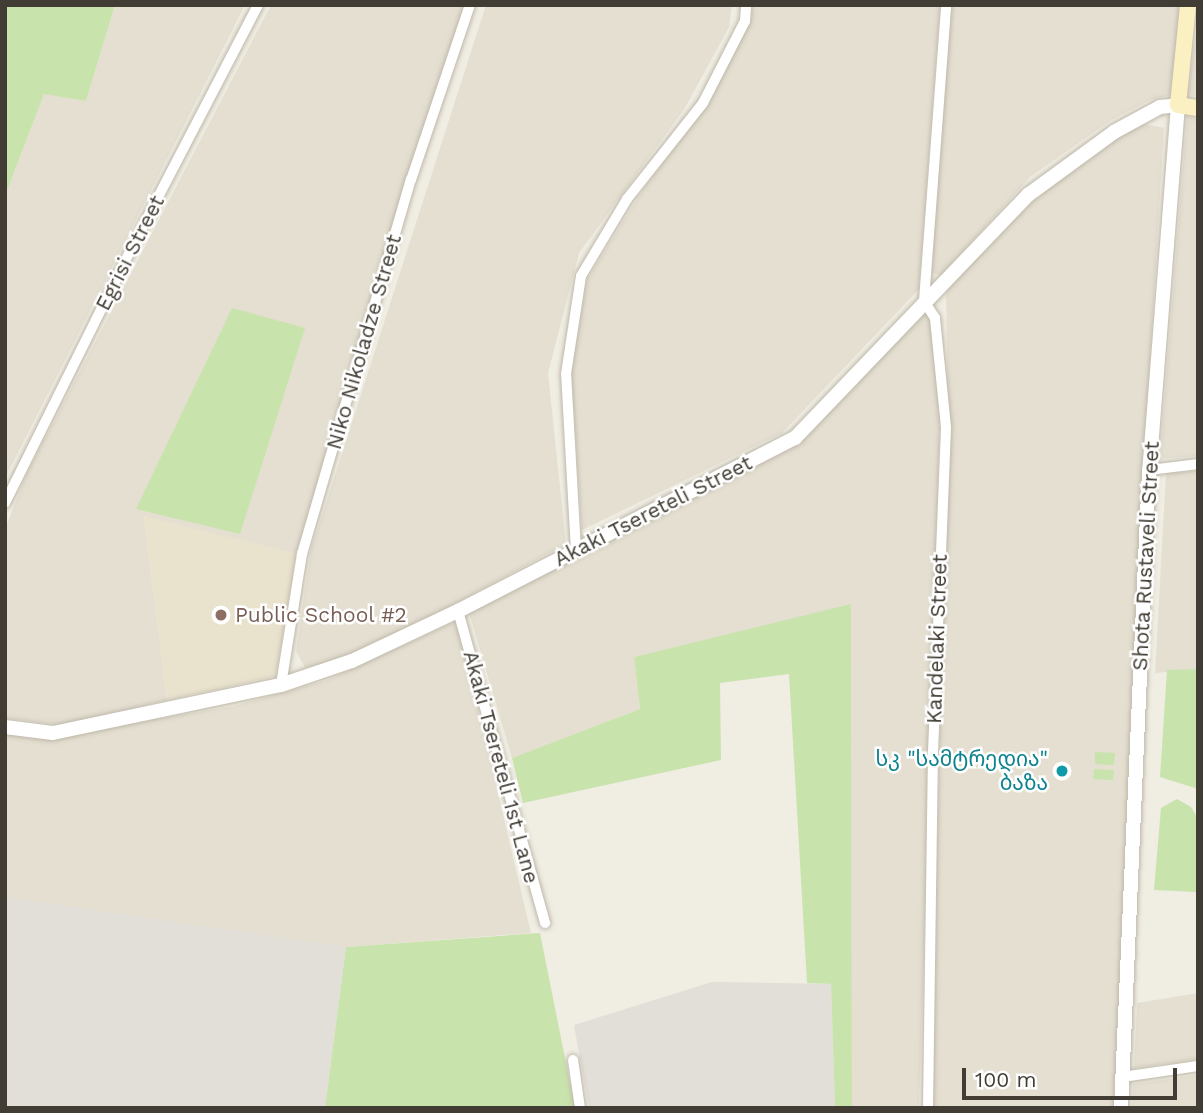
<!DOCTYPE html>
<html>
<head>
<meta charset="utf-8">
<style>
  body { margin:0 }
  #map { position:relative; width:1203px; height:1113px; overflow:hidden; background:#f0ede3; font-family:"Work Sans","Noto Sans Georgian",sans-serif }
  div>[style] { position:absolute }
  .residential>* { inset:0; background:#e4dfd1 }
  .industrial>* { inset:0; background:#e2ded8 }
  .education>* { inset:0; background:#e9e2cd }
  .green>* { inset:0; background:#c9e3ad }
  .roads { filter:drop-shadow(0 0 2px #beb8a9) drop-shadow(0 0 2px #beb8a9) }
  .minor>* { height:10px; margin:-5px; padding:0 5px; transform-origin:5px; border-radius:5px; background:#fff }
  .tertiary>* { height:14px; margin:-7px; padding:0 7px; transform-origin:7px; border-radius:7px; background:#fff }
  .secondary>* { height:16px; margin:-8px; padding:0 8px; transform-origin:8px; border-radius:8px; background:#fbf0c2 }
  .dots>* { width:19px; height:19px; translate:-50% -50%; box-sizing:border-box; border:4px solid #fff; border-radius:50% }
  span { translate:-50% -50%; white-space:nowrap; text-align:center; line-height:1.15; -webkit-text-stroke:5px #fff; paint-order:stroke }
  .street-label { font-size:21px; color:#423d34 }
  .education-label { font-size:21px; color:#785e54 }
  .left { translate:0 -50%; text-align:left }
  .culture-label { font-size:21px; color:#0d838f }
  .right { translate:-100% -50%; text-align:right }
  .frame { position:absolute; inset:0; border:7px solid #423d34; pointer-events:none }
  .scale { position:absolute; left:962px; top:1068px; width:215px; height:32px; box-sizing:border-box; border:4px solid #423d34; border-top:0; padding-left:9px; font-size:21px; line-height:24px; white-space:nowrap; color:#423d34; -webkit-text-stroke:5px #fff; paint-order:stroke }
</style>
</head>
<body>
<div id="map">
  <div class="residential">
    <div style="clip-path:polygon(115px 5px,245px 5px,5px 478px,5px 196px,44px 93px,86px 101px)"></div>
    <div style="clip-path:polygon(271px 5px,464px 5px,296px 554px,144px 517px,167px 700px,62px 725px,5px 718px,5px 529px,27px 473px)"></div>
    <div style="clip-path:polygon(486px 5px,732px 5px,729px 27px,685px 108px,579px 253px,548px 373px,566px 544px,360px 654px,305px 668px,296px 651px,311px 550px)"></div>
    <div style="clip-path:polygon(752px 5px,940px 5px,919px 289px,782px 433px,582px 530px,571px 373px,587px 280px,638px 197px,706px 104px,752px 17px)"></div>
    <div style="clip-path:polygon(951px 5px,1182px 5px,1170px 95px,1150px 100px,1110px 121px,1030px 177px,942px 275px,930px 273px)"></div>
    <div style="clip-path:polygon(1198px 16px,1198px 96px,1188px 94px)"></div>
    <div style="clip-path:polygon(1187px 117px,1198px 119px,1198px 456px,1160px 459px)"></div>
    <div style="clip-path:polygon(1145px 124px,1164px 128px,1139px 540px,1114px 1108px,930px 1108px,948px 433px,946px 284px,1031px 198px,1116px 136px)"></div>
    <div style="clip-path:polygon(924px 310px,932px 320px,940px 416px,919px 1108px,852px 1108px,851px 605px,634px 657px,640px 709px,512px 758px,468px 609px,702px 494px,809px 433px)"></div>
    <div style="clip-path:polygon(1198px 471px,1198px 669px,1155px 673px,1166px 473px)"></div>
    <div style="clip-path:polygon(457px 621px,531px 933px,346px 947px,5px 897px,5px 734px,45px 738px,235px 706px,325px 681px)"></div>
    <div style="clip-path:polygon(1198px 993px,1198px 1059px,1134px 1068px,1137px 1003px)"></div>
    <div style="clip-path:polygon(1198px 1075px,1198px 1108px,1132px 1108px,1133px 1084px)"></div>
  </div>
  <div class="industrial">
    <div style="clip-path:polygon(5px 897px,346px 947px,325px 1108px,5px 1108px)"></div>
    <div style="clip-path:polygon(712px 982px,831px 984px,835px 1108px,589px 1108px,574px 1025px)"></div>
  </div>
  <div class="education">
    <div style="clip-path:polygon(144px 516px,296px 554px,276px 676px,167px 700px)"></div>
  </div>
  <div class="green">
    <div style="clip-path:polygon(5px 5px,115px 5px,86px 101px,44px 94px,5px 196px)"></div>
    <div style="clip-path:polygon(232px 308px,305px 328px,240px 534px,136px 509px)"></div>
    <div style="clip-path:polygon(851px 604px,852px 1108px,835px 1108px,831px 984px,807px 983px,789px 674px,720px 683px,721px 760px,523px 803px,512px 758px,640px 709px,634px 657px)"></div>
    <div style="clip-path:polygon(1198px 669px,1198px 789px,1160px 777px,1167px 670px)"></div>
    <div style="clip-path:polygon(1095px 752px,1115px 753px,1114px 765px,1095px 764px)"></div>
    <div style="clip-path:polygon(1094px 769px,1114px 770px,1113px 780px,1093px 779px)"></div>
    <div style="clip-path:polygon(1177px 799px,1191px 807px,1198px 819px,1198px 892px,1154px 890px,1161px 808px)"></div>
    <div style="clip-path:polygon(540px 933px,575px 1108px,325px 1108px,346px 947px)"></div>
  </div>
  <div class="roads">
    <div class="minor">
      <div style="left:1149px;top:470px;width:49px;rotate:-7deg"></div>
      <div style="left:5px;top:503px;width:284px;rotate:-63.6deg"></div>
      <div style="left:131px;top:249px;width:275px;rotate:-62.5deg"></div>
      <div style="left:576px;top:551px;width:177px;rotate:-93.2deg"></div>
      <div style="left:566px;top:374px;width:99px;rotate:-81.3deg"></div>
      <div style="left:581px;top:276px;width:90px;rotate:-59.1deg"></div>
      <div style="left:627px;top:199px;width:122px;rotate:-51.6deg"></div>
      <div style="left:703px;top:103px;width:92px;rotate:-62.9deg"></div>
      <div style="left:745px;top:21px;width:16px;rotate:-86deg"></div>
      <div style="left:458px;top:611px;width:324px;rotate:74.4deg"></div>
      <div style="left:281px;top:685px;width:133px;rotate:-80.9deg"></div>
      <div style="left:302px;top:554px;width:390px;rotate:-73.8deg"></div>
      <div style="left:411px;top:180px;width:185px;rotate:-71.4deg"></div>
      <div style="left:573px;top:1060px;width:49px;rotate:81.7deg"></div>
      <div style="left:1122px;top:1077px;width:77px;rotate:-8.2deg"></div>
      <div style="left:928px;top:1108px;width:356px;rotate:-89.2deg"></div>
      <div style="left:933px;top:752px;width:325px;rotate:-87.7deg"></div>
      <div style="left:946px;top:427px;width:110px;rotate:-95.8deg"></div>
      <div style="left:935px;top:318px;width:20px;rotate:-123deg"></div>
      <div style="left:924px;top:301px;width:297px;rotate:-85.7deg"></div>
    </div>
    <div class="tertiary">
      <div style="left:5px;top:727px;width:48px;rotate:7.1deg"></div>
      <div style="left:53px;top:733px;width:233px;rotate:-11.9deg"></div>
      <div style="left:281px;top:685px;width:75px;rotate:-18.7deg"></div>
      <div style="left:352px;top:661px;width:117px;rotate:-25.3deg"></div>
      <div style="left:458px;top:611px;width:379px;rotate:-27.2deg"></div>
      <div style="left:795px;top:438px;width:337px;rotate:-46.2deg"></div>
      <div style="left:1028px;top:195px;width:107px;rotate:-36.2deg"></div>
      <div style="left:1114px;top:132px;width:52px;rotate:-28.5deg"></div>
      <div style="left:1160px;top:107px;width:18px;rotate:-6deg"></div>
      <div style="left:1178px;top:105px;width:366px;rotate:94.5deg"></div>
      <div style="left:1149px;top:470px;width:639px;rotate:92.51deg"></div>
    </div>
    <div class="secondary">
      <div style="left:1188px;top:5px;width:100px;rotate:95.7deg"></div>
      <div style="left:1178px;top:105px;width:20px;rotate:9deg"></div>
    </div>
  </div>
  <div class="dots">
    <div style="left:221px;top:615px;background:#8d6e63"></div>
    <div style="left:1062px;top:771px;background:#0f9aa8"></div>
  </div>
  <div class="street-label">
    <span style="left:130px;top:253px;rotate:-63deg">Egrisi Street</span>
    <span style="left:364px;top:342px;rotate:-74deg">Niko Nikoladze Street</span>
    <span style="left:653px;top:511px;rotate:-27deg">Akaki Tsereteli Street</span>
    <span style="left:1146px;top:556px;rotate:-87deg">Shota Rustaveli Street</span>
    <span style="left:937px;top:639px;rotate:-88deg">Kandelaki Street</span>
    <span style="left:501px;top:767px;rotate:75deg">Akaki Tsereteli 1st Lane</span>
  </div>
  <div class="education-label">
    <span class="left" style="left:235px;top:615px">Public School #2</span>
  </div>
  <div class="culture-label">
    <span class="right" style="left:1048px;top:771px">სკ "სამტრედია"<br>ბაზა</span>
  </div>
  <div class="frame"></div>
  <div class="scale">100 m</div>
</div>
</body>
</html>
